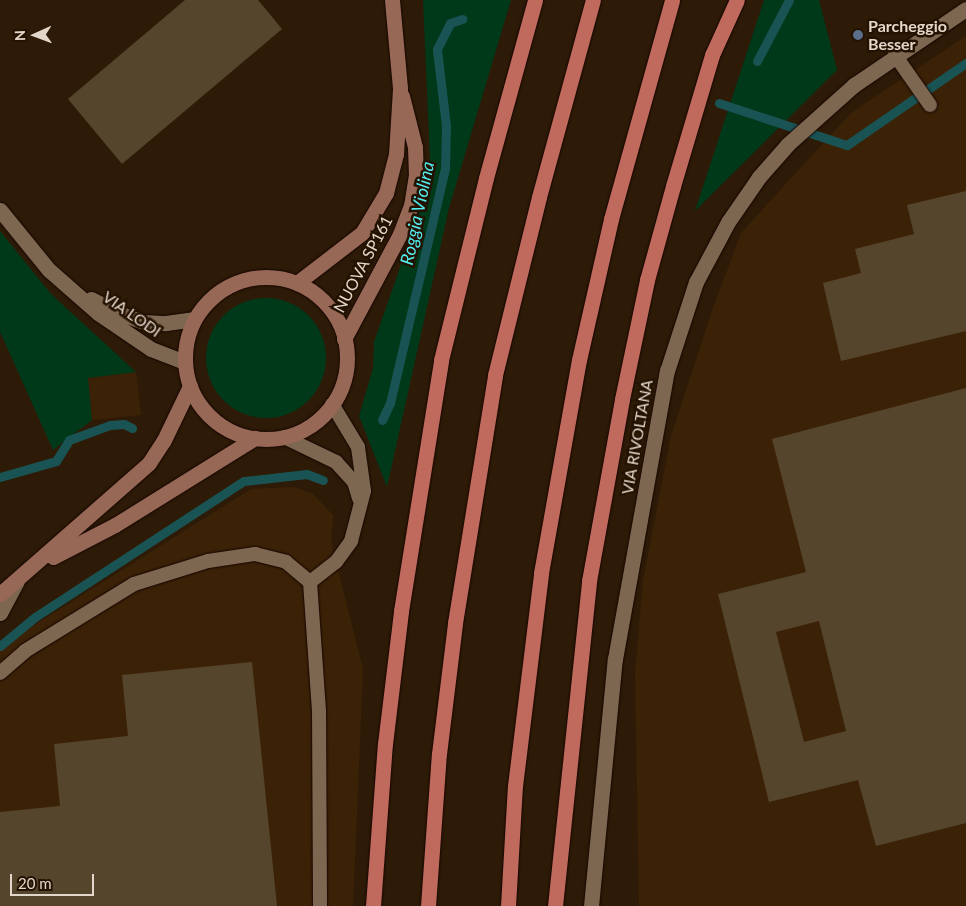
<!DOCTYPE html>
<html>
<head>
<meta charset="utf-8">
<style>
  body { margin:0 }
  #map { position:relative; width:966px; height:906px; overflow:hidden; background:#2e1b07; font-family:Lato,sans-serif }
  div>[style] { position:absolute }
  .built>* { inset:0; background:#3b2207 }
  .green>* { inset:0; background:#003919 }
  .round { border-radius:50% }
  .stream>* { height:9px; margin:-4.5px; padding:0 4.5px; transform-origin:4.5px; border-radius:4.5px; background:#1a5353 }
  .building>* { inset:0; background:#55452c }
  .roads { filter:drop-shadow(0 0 1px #160500) drop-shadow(0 0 1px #160500) }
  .service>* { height:14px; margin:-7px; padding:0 7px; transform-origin:7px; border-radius:7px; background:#7e6751 }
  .minor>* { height:15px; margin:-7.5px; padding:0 7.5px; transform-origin:7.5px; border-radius:7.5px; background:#7e6751 }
  .secondary>* { height:15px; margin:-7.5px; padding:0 7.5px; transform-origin:7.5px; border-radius:7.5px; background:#976856 }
  .secondary>.ring { margin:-7.5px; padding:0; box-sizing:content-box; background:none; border:15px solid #976856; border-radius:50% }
  .trunk>* { height:15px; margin:-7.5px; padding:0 7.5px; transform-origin:7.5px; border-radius:7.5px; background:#c06a5e }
  .dots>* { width:14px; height:14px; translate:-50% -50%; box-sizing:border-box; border:2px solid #241201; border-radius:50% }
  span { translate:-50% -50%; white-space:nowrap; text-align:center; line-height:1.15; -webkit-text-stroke:5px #241201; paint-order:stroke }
  .poi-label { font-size:16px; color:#e3d6ca; font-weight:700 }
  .left { translate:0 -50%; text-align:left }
  .street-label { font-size:16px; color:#e3d6ca }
  .water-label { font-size:18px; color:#53ebec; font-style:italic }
  .north { position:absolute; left:10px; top:10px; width:50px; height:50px; -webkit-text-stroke:4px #241201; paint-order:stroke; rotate:268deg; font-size:14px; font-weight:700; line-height:20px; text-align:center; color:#e3d6ca }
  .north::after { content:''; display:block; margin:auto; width:18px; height:22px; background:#e3d6ca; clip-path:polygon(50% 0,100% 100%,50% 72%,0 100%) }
  .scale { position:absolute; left:10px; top:874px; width:84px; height:22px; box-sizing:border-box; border:2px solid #e3d6ca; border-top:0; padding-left:6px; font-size:15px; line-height:18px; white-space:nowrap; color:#e3d6ca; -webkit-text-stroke:4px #241201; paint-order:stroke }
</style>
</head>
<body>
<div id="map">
  <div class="built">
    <div style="clip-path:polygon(966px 36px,966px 906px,639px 906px,635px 674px,643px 581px,671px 436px,712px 311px,741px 233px,851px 113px)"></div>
    <div style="clip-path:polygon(136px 372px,141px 415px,92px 420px,87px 378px)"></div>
    <div style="clip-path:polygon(294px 487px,313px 494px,333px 515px,331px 542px,363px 669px,353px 906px,0 906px,0 651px,19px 635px,251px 489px)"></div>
  </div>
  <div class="green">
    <div style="clip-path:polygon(423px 0,511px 0,449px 208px,387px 487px,359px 416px,373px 368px,374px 342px,418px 216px,430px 159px)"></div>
    <div style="clip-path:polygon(764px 0,819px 0,837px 70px,695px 211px)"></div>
    <div style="clip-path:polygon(0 231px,51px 294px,136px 372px,88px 378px,92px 420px,53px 450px,0 332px)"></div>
    <div class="round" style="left:206px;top:298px;width:120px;height:120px"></div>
  </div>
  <div class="stream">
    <div style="left:757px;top:61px;width:69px;rotate:-62.3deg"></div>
    <div style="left:719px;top:103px;width:135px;rotate:18.2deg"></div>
    <div style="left:847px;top:145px;width:145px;rotate:-34.6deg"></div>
    <div style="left:382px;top:420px;width:19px;rotate:-65deg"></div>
    <div style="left:390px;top:403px;width:240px;rotate:-76.8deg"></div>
    <div style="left:445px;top:169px;width:43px;rotate:-88.7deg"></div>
    <div style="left:446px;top:126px;width:78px;rotate:-96.7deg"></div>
    <div style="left:437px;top:49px;width:29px;rotate:-63deg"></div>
    <div style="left:450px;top:23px;width:13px;rotate:-18deg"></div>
    <div style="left:0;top:477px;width:58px;rotate:-15.9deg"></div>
    <div style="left:56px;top:461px;width:25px;rotate:-58deg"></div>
    <div style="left:69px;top:440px;width:44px;rotate:-20.1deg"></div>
    <div style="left:110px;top:425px;width:14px;rotate:-4deg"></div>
    <div style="left:124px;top:424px;width:9px;rotate:27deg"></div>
    <div style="left:0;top:646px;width:45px;rotate:-39.6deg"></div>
    <div style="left:35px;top:617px;width:249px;rotate:-33.1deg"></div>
    <div style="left:244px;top:481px;width:63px;rotate:-6.3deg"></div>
    <div style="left:307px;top:474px;width:17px;rotate:21deg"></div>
  </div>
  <div class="building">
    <div style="clip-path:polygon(185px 0,258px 0,282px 29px,122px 164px,68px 99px)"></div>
    <div style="clip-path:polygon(966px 191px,966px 331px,841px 361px,823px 283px,861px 273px,855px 249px,914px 234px,907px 205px)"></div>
    <div style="clip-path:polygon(evenodd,966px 388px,966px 823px,876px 846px,858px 780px,769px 802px,718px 594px,806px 572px,772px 439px,966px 388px,819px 621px,846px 731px,804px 742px,776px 632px,819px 621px)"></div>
    <div style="clip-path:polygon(252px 662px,277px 906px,0 906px,0 812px,60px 806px,54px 744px,128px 736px,122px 675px)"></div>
  </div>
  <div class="roads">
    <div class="service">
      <div style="left:895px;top:55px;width:61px;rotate:55deg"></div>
      <div style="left:284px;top:437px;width:58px;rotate:25.7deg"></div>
      <div style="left:336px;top:462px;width:27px;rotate:48deg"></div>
      <div style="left:354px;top:482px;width:17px;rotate:73deg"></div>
      <div style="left:310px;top:582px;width:33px;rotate:-38deg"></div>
      <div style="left:336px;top:562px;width:26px;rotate:-54deg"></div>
      <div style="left:351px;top:541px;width:52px;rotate:-75.4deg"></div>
      <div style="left:364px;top:491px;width:44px;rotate:-97.8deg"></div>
      <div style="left:358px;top:447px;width:50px;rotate:-121.2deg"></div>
      <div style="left:0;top:673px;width:33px;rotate:-41deg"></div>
      <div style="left:25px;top:651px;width:128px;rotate:-31.6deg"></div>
      <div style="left:134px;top:584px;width:77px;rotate:-17.3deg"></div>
      <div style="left:208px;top:561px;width:48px;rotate:-8.5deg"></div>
      <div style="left:255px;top:554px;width:32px;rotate:14deg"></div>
      <div style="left:286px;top:562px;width:31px;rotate:40deg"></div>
      <div style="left:310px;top:582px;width:128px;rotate:86deg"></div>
      <div style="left:319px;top:710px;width:196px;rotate:89.7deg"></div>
    </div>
    <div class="minor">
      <div style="left:0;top:210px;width:77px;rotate:50.8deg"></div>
      <div style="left:49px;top:270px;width:65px;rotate:41.3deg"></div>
      <div style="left:98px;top:313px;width:64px;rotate:34.2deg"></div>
      <div style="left:151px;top:349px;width:36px;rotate:21deg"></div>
      <div style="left:91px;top:299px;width:28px;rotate:27deg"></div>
      <div style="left:116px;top:312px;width:30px;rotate:20deg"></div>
      <div style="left:144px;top:322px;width:22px;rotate:3deg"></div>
      <div style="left:166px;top:323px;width:29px;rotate:-8deg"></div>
      <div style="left:0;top:613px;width:36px;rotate:-62deg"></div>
      <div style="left:591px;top:906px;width:248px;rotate:-84.5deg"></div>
      <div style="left:615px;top:659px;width:293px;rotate:-79.8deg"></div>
      <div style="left:667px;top:371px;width:94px;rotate:-72deg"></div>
      <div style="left:696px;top:282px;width:68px;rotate:-61.9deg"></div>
      <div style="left:728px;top:222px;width:55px;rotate:-55.4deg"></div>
      <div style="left:759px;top:177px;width:44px;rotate:-48.7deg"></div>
      <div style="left:788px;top:144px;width:89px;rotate:-41.8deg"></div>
      <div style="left:854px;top:85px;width:135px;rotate:-34.2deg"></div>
    </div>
    <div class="secondary">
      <div class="ring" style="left:185px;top:277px;width:147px;height:147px"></div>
      <div style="left:297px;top:283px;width:82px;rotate:-37.6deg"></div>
      <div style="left:362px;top:233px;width:47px;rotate:-59deg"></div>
      <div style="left:386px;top:193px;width:40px;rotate:-75.6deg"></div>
      <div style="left:396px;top:154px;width:66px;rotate:-86.5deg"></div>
      <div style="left:400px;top:88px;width:88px;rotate:-95.2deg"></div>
      <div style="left:344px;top:339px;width:119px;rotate:-61.9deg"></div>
      <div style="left:400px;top:234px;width:30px;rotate:-69deg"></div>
      <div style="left:411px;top:206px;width:30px;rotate:-81deg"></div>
      <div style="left:416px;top:176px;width:29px;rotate:-92deg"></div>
      <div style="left:415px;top:147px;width:53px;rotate:-104.3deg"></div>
      <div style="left:53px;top:557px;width:70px;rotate:-27.3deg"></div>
      <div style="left:115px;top:525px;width:165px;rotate:-31.9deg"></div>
      <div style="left:0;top:594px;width:198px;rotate:-41.3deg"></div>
      <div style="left:149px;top:463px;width:27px;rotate:-57deg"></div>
      <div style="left:164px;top:440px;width:60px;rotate:-64.3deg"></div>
    </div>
    <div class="trunk">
      <div style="left:373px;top:906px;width:162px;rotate:-85.8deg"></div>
      <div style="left:385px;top:744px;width:134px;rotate:-83.1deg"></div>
      <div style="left:401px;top:611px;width:254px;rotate:-80.9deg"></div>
      <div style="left:441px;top:360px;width:187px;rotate:-76.1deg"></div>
      <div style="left:486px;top:178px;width:185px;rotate:-74.6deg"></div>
      <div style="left:428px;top:906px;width:152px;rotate:-85.9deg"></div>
      <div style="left:439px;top:754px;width:132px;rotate:-83deg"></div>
      <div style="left:455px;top:623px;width:251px;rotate:-80.8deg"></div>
      <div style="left:495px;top:375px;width:183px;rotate:-76.1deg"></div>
      <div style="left:539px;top:197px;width:204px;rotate:-74.7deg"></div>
      <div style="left:508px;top:906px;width:120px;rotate:-86.7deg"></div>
      <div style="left:515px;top:786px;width:215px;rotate:-83deg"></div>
      <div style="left:541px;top:573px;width:216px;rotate:-79.9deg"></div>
      <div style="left:579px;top:360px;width:145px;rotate:-77.2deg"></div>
      <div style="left:611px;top:219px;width:227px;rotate:-74.4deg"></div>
      <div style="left:555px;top:906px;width:327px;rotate:-84deg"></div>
      <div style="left:589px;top:581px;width:185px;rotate:-79.7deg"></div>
      <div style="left:622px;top:399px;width:122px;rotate:-78.1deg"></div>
      <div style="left:647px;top:280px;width:98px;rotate:-74.5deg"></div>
      <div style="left:673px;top:186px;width:137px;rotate:-73.4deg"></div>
      <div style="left:712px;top:55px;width:60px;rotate:-65.6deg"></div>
    </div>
  </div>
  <div class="dots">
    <div style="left:858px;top:35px;background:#5c6f8a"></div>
  </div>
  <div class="poi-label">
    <span class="left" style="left:868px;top:35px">Parcheggio<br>Besser</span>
  </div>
  <div class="street-label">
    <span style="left:363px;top:264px;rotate:-62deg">NUOVA SP161</span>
    <span style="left:132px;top:314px;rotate:35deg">VIA LODI</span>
    <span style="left:637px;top:437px;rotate:-80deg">VIA RIVOLTANA</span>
  </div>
  <div class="water-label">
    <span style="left:417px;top:213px;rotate:-78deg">Roggia Violina</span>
  </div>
  <div class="north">N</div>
  <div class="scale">20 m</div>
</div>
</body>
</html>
